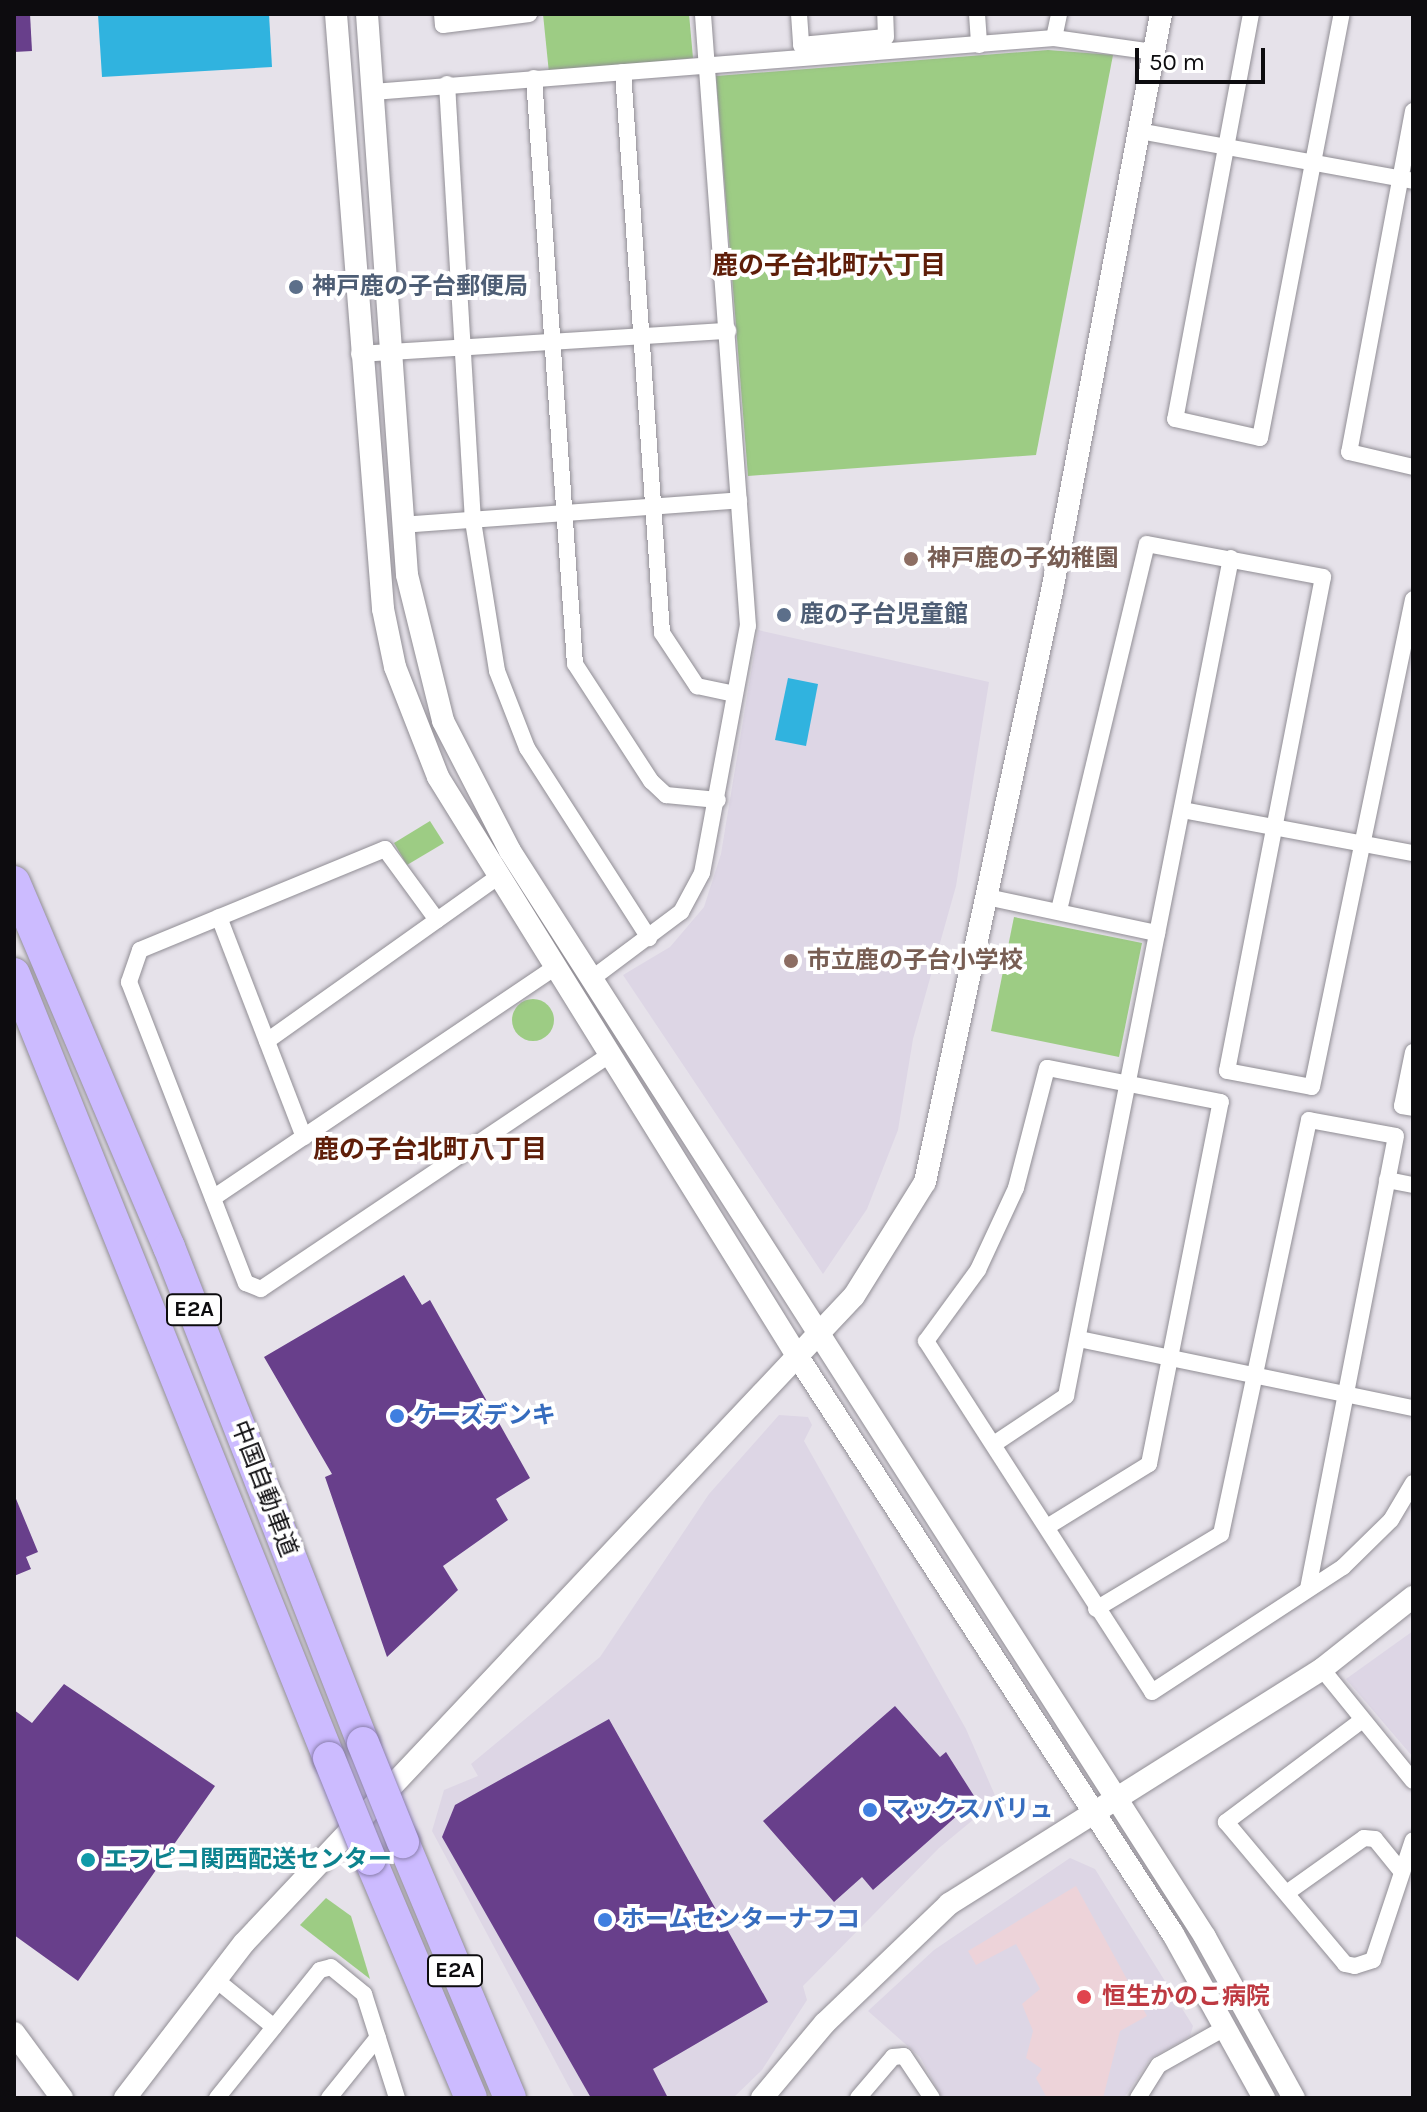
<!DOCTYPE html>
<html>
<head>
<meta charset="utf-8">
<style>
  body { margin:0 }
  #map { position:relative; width:1427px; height:2112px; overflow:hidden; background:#e6e2ea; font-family:Karla,"Noto Sans JP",sans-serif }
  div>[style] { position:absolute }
  .built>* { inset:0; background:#ddd6e5 }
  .medical>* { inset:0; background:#edd3d9 }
  .green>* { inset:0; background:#9dcc84 }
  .round { border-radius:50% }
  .water>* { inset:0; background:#30b3df }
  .building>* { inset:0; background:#683f8b }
  .roads { filter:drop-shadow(0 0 2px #918e95) drop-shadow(0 0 2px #918e95) }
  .minor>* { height:16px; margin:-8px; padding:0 8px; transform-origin:8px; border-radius:8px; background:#fff }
  .tertiary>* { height:22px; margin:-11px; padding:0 11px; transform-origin:11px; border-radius:11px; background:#fff }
  .motorway>* { height:32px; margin:-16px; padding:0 16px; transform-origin:16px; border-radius:16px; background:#cbf }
  .bridges { filter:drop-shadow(0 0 2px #897eab) drop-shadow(0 0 2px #897eab) }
  .motorway-bridge>* { height:32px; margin:-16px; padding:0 16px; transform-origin:16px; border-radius:16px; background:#cbf }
  .dots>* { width:22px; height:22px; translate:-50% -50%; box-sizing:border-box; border:4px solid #fff; border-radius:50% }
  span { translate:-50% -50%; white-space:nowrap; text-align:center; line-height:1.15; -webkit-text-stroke:8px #fff; paint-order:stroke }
  .shield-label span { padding:2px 6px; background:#fff; border:2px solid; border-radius:6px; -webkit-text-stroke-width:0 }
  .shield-label { font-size:22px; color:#0d0c0f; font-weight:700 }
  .service-label { font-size:24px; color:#4e5e75; font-weight:700 }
  .left { translate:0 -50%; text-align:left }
  .education-label { font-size:24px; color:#785e54; font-weight:700 }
  .shop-label { font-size:24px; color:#366cbe; font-weight:700 }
  .street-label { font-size:24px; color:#0d0c0f }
  .culture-label { font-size:24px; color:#0d838f; font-weight:700 }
  .health-label { font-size:24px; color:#be3a42; font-weight:700 }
  .neighbourhood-label { font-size:26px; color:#5f1e09; font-weight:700 }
  .frame { position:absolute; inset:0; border:16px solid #0d0c0f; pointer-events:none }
  .scale { position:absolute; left:1135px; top:48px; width:130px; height:36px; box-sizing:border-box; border:4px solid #0d0c0f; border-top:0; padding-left:10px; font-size:24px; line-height:28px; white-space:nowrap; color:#0d0c0f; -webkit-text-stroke:6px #fff; paint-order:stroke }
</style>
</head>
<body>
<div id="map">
  <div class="built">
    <div style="clip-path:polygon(758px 630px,989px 682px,956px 886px,913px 1039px,898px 1130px,867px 1209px,823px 1274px,623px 975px,670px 947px,704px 907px,721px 854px)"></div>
    <div style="clip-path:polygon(779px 1415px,808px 1417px,812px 1425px,804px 1441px,966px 1729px,997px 1800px,939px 1848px,803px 1986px,807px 2000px,762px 2070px,733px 2098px,575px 2098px,432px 1831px,444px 1790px,478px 1776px,471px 1764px,600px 1657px,709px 1494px)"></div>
    <div style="clip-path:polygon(1413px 1631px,1413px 1757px,1346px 1679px)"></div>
    <div style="clip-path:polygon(1070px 1858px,1095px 1869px,1193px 2026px,1190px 2036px,1150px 2059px,1124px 2098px,942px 2098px,920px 2057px,868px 2011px,934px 1950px)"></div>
  </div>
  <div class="medical">
    <div style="clip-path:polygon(1076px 1886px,1147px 2016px,1120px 2031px,1103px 2098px,1047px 2098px,1036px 2078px,1042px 2069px,1026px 2058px,1033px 2031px,1022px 2004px,1040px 1989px,1016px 1944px,976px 1965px,968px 1951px)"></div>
  </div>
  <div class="green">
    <div style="clip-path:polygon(543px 14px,689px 14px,693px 58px,549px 73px)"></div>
    <div style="clip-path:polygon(1048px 50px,1113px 55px,1036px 455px,748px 476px,716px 76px)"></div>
    <div style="clip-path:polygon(430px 821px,444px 843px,407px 865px,394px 843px)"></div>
    <div style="clip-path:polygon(1014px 917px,1142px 943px,1119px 1057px,991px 1031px)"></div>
    <div class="round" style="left:512px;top:999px;width:42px;height:42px"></div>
    <div style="clip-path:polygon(326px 1898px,351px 1916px,370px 1979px,300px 1925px)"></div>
  </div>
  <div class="water">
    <div style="clip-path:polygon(98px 14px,269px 14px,272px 67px,102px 77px)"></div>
    <div style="clip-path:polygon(788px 678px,818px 684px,806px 746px,775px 740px)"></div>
  </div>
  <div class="building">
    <div style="clip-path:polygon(14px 14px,30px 14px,32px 51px,14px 52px)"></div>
    <div style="clip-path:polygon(404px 1275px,422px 1305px,430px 1300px,530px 1478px,496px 1499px,508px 1520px,443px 1566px,458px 1590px,387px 1657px,325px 1477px,332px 1474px,264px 1357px)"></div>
    <div style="clip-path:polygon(14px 1494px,38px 1552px,26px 1557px,31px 1569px,14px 1576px)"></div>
    <div style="clip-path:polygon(64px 1684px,215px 1786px,78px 1981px,14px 1935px,14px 1710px,32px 1723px)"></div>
    <div style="clip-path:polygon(895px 1706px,940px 1757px,946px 1752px,976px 1799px,873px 1890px,862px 1877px,834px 1902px,763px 1821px)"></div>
    <div style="clip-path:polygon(609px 1719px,768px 2002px,653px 2069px,668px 2098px,591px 2098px,442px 1837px,455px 1805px)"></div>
  </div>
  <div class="roads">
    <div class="minor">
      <div style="left:442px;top:14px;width:11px;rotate:85deg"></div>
      <div style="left:443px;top:25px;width:87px;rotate:-7.3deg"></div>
      <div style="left:799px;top:14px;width:31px;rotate:86deg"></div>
      <div style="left:801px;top:45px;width:85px;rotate:-5.4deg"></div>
      <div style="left:886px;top:37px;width:23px;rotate:-92deg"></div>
      <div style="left:977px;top:14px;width:31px;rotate:86deg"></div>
      <div style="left:1251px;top:14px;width:412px;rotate:100.6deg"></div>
      <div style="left:1175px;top:419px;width:87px;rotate:12.6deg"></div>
      <div style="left:1260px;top:438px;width:432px;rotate:-79.1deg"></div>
      <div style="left:1054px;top:38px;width:25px;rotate:-78deg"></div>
      <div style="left:623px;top:72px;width:562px;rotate:86.02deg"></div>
      <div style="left:662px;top:633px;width:64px;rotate:56.6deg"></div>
      <div style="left:697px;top:686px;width:38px;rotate:12deg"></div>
      <div style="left:534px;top:78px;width:587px;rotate:86deg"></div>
      <div style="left:575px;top:664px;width:140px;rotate:57deg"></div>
      <div style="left:651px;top:781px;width:21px;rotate:43deg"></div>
      <div style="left:666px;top:795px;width:52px;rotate:5.5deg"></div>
      <div style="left:447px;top:84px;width:438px;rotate:86.6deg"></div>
      <div style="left:473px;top:521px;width:152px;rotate:80.9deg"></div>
      <div style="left:497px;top:671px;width:83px;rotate:68.7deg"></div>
      <div style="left:527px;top:748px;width:226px;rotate:57.3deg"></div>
      <div style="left:373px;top:92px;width:683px;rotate:-4.53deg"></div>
      <div style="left:1054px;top:38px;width:100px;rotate:8deg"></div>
      <div style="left:1413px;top:111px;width:347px;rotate:100.6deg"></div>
      <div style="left:1349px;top:452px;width:66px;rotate:13.2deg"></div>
      <div style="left:1139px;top:131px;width:279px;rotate:10.3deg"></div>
      <div style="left:359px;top:354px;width:370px;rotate:-3.6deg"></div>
      <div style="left:402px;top:525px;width:338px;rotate:-4.2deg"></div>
      <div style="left:1183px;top:810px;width:234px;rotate:10.6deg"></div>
      <div style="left:987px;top:897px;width:174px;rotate:12deg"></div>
      <div style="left:1059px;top:910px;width:376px;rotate:-76.5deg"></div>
      <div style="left:1147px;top:544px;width:179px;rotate:10.6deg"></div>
      <div style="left:1323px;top:577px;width:503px;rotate:101deg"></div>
      <div style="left:1227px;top:1071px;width:86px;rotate:10.7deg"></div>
      <div style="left:1312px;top:1087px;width:498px;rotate:-78.3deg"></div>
      <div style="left:219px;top:917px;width:236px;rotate:68.9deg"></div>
      <div style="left:437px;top:920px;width:88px;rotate:-126.2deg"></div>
      <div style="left:385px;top:849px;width:265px;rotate:157.6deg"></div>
      <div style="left:140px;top:950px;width:34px;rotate:109deg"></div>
      <div style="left:129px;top:982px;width:323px;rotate:68.8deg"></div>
      <div style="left:246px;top:1283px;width:16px;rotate:22deg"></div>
      <div style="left:261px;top:1289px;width:419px;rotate:-33.9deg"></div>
      <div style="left:594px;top:977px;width:109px;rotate:-36.8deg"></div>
      <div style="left:681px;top:912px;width:44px;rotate:-61.7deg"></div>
      <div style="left:702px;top:873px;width:251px;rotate:-79.5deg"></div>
      <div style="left:748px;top:626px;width:614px;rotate:-94.21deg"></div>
      <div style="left:267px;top:1041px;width:283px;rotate:-35.4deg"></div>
      <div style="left:1413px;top:1052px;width:55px;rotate:101.5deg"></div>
      <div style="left:1402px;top:1106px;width:11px;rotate:10deg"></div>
      <div style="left:1387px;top:1180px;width:26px;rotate:11deg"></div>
      <div style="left:213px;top:1198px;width:414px;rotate:-34deg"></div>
      <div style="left:1079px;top:1339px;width:341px;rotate:11.7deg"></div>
      <div style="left:994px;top:1444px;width:87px;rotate:-33.7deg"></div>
      <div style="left:1066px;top:1396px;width:854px;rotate:-78.86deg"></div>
      <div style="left:1047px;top:1527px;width:120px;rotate:-31.7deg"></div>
      <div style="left:1149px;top:1464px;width:369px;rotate:-78.8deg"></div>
      <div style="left:1221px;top:1102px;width:177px;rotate:-168.9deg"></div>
      <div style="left:1047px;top:1068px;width:124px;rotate:104.5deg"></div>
      <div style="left:1016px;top:1188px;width:90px;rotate:114.9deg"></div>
      <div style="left:978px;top:1270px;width:88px;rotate:126.2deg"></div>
      <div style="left:926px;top:1341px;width:417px;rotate:57.2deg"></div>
      <div style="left:1152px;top:1692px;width:228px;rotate:-33.2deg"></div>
      <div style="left:1343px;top:1567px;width:67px;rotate:-44.4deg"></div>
      <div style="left:1391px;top:1520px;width:43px;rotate:-59.3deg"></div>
      <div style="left:1096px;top:1609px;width:146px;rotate:-31deg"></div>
      <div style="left:1221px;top:1534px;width:423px;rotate:-78deg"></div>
      <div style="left:1309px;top:1120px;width:88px;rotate:10.4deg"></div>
      <div style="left:1396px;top:1136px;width:460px;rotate:101deg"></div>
      <div style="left:1322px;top:1669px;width:144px;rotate:50.9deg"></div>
      <div style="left:1361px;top:1721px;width:169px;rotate:143.2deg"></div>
      <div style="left:1226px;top:1822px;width:185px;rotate:50deg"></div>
      <div style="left:1345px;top:1964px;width:10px;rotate:11deg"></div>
      <div style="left:1355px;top:1966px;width:19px;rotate:-18deg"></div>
      <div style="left:1373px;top:1960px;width:126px;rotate:-71.6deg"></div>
      <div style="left:1288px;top:1892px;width:93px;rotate:-35.4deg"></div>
      <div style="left:1364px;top:1838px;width:11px;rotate:5deg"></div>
      <div style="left:1375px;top:1839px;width:40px;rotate:51deg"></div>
      <div style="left:215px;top:1979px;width:76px;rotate:39.1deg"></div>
      <div style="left:217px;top:2098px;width:164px;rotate:-51.2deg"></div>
      <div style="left:320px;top:1970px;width:11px;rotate:-15deg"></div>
      <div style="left:331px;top:1967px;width:43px;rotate:39.3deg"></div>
      <div style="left:364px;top:1994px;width:109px;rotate:72.4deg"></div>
      <div style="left:329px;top:2098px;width:78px;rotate:-51.2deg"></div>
      <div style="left:858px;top:2098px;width:54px;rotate:-49.5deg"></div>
      <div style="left:893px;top:2057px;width:11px;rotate:-5deg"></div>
      <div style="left:904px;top:2056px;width:50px;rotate:56.3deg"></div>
      <div style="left:1138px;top:2098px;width:39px;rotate:-58deg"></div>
      <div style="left:1159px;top:2065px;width:76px;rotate:-29.3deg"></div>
    </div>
    <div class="tertiary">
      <div style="left:336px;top:14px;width:597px;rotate:85.48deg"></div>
      <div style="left:383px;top:609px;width:59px;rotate:78.3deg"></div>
      <div style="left:395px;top:667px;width:118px;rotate:68.6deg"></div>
      <div style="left:438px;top:777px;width:679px;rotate:58.18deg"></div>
      <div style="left:796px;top:1354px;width:692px;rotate:56.98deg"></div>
      <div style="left:1173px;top:1934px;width:188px;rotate:61deg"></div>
      <div style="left:367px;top:14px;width:562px;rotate:85.92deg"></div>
      <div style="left:407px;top:575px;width:150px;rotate:76.1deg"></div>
      <div style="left:443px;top:721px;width:146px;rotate:62.7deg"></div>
      <div style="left:510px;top:851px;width:1289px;rotate:57.38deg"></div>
      <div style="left:1205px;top:1937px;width:184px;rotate:61.1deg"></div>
      <div style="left:14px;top:2033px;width:81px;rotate:53.6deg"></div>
      <div style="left:125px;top:2098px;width:195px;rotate:-52.5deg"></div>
      <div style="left:244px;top:1943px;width:889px;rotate:-46.69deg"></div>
      <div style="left:854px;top:1296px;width:134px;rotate:-58.1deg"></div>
      <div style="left:925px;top:1182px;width:604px;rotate:-77.87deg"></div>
      <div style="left:1052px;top:591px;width:587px;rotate:-79.3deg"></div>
      <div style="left:762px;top:2098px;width:98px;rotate:-50deg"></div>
      <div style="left:825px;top:2023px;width:172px;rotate:-43.8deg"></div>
      <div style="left:949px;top:1904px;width:441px;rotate:-32.2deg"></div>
      <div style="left:1322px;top:1669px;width:116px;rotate:-38.4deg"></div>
    </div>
    <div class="motorway">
      <div style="left:14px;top:882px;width:397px;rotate:67deg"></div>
      <div style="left:169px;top:1247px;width:533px;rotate:68.64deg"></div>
      <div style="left:14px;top:974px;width:845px;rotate:68.11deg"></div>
      <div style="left:403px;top:1842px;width:277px;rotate:67.3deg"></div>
      <div style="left:370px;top:1859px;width:259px;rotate:67.1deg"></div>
    </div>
  </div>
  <div class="bridges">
    <div class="motorway-bridge">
      <div style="left:363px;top:1743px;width:107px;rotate:68deg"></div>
      <div style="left:329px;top:1758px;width:109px;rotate:67.9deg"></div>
    </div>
  </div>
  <div class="dots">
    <div style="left:296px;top:287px;background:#5c6f8a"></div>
    <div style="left:911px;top:559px;background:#8d6e63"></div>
    <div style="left:784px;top:615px;background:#5c6f8a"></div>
    <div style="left:791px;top:961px;background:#8d6e63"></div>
    <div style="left:397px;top:1416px;background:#3f7fe0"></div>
    <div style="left:870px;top:1810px;background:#3f7fe0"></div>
    <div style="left:88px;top:1860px;background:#0f9aa8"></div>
    <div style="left:605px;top:1920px;background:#3f7fe0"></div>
    <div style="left:1084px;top:1997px;background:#e0444e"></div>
  </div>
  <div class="shield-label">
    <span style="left:194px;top:1310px">E2A</span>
    <span style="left:455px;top:1971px">E2A</span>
  </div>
  <div class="service-label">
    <span class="left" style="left:312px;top:287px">神戸鹿の子台郵便局</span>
    <span class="left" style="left:800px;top:615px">鹿の子台児童館</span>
  </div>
  <div class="education-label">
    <span class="left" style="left:927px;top:559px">神戸鹿の子幼稚園</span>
    <span class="left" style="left:807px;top:961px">市立鹿の子台小学校</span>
  </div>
  <div class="shop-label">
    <span class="left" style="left:413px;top:1416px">ケーズデンキ</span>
    <span class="left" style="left:886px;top:1810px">マックスバリュ</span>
    <span class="left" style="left:621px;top:1920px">ホームセンターナフコ</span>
  </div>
  <div class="street-label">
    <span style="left:264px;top:1489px;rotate:69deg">中国自動車道</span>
  </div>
  <div class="culture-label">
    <span class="left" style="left:104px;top:1860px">エフピコ関西配送センター</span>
  </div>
  <div class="health-label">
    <span class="left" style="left:1102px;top:1997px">恒生かのこ病院</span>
  </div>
  <div class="neighbourhood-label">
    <span style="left:829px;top:266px">鹿の子台北町六丁目</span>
    <span style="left:430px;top:1150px">鹿の子台北町八丁目</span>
  </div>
  <div class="frame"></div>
  <div class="scale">50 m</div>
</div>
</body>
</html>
